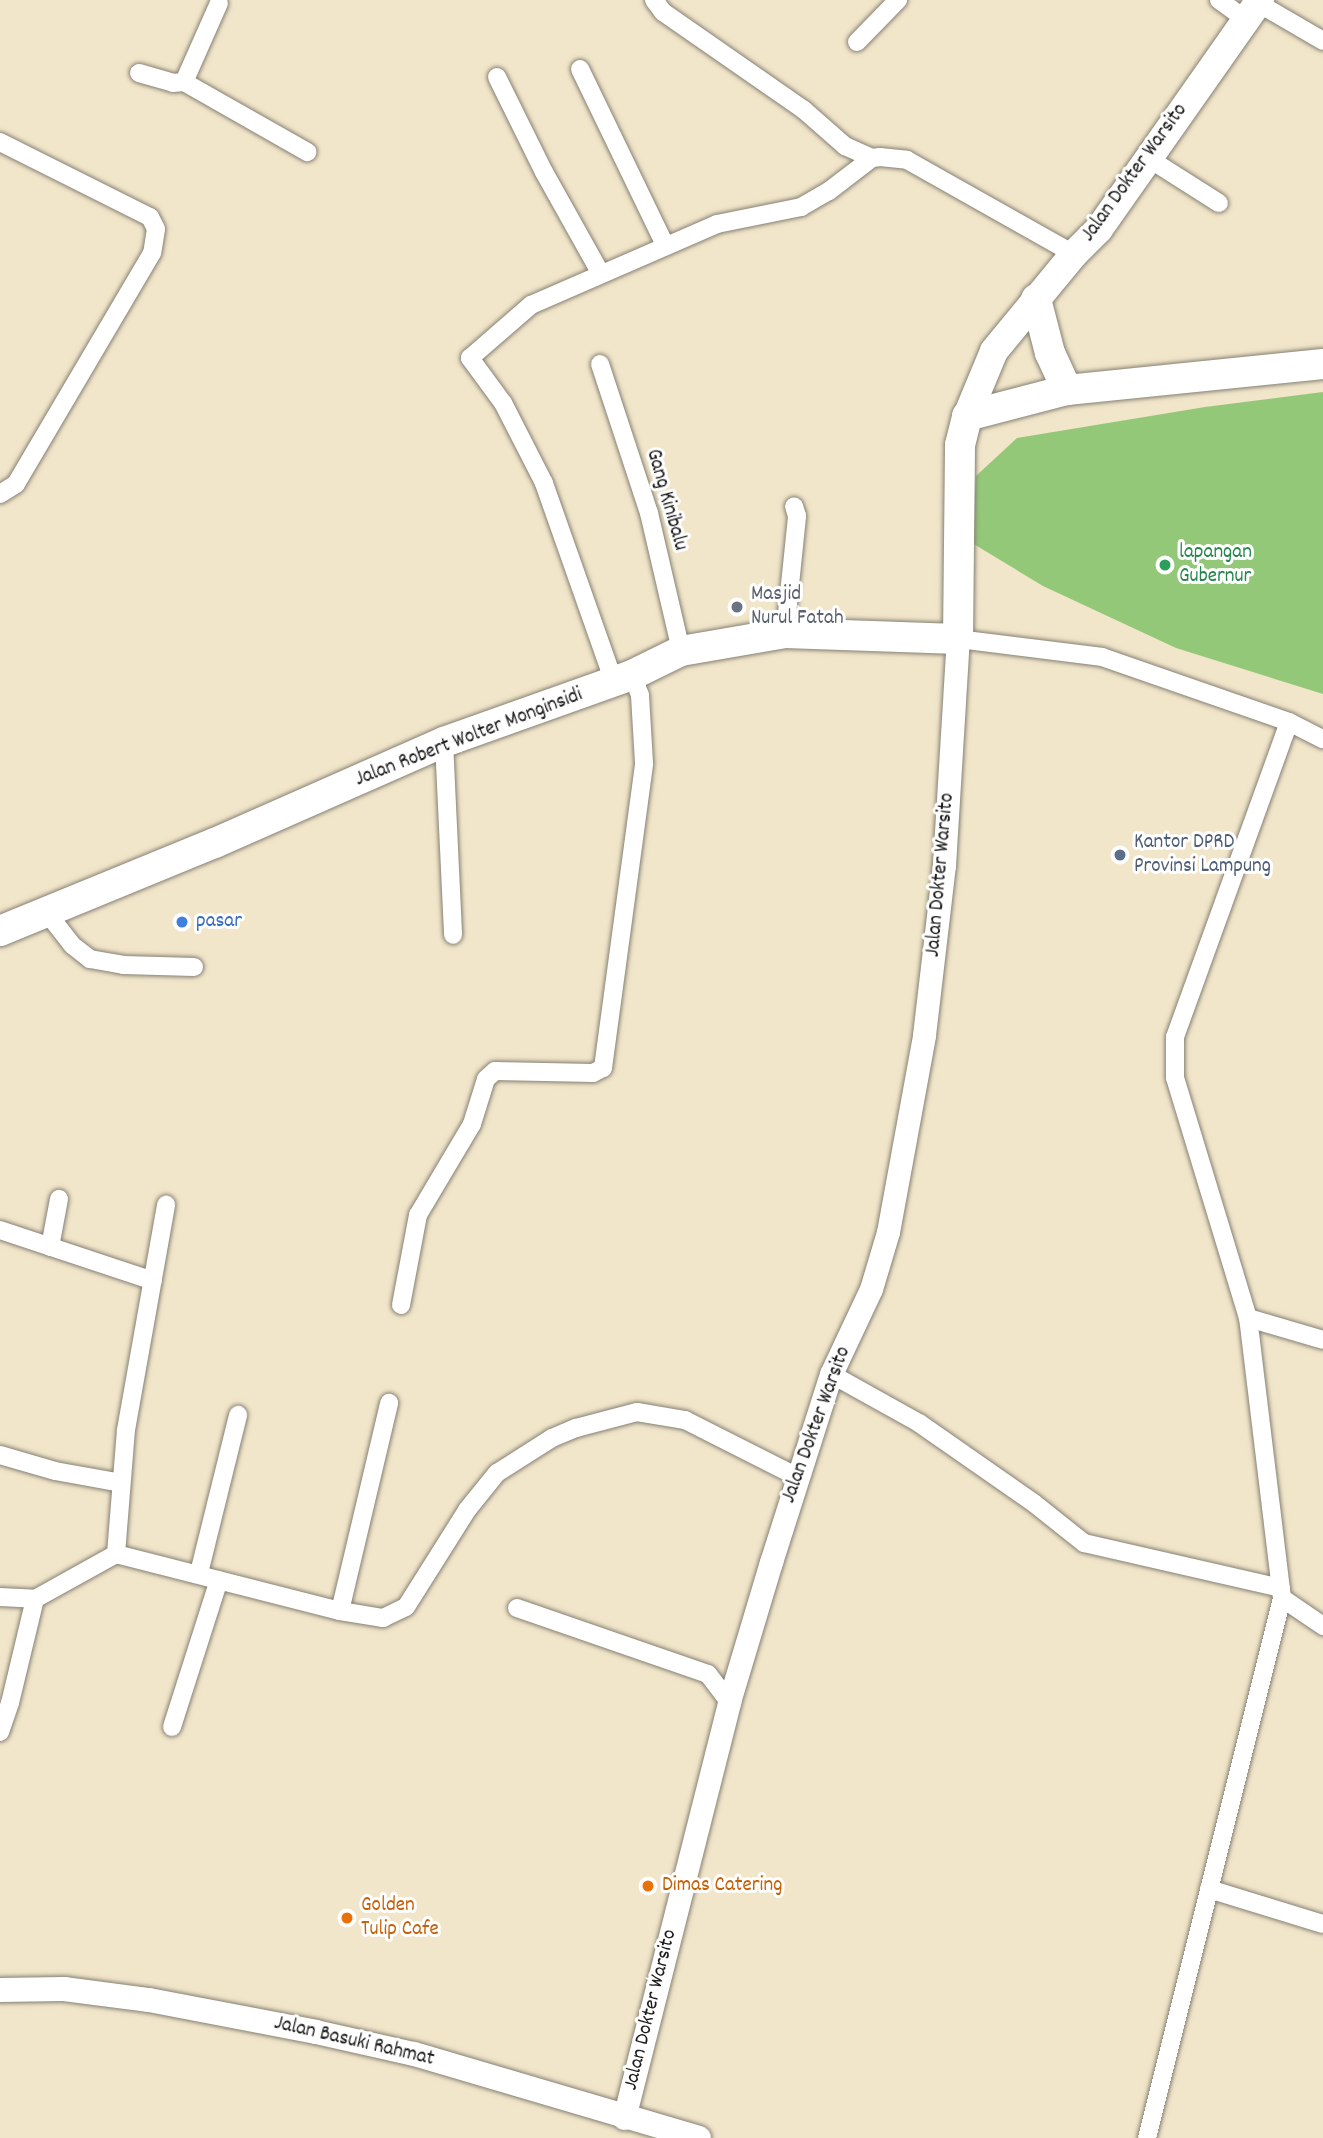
<!DOCTYPE html>
<html>
<head>
<meta charset="utf-8">
<style>
  body { margin:0 }
  #map { position:relative; width:1323px; height:2138px; overflow:hidden; background:#f1e5ca; font-family:Dekko,sans-serif }
  div>[style] { position:absolute }
  .green>* { inset:0; background:#94c879 }
  .roads { filter:drop-shadow(0 0 2px #868073) drop-shadow(0 0 2px #868073) }
  .minor>* { height:18px; margin:-9px; padding:0 9px; transform-origin:9px; border-radius:9px; background:#fff }
  .tertiary>* { height:23px; margin:-11.5px; padding:0 11.5px; transform-origin:11.5px; border-radius:11.5px; background:#fff }
  .secondary>* { height:24px; margin:-12px; padding:0 12px; transform-origin:12px; border-radius:12px; background:#fff }
  .primary>* { height:28px; margin:-14px; padding:0 14px; transform-origin:14px; border-radius:14px; background:#fff }
  .trunk>* { height:30px; margin:-15px; padding:0 15px; transform-origin:15px; border-radius:15px; background:#fff }
  .dots>* { width:19px; height:19px; translate:-50% -50%; box-sizing:border-box; border:4px solid #fff; border-radius:50% }
  span { translate:-50% -50%; white-space:nowrap; text-align:center; line-height:1.15; -webkit-text-stroke:6px #fff; paint-order:stroke }
  .street-label { font-size:21px; color:#1c1c1c }
  .leisure-label { font-size:21px; color:#27864d }
  .left { translate:0 -50%; text-align:left }
  .worship-label { font-size:21px; color:#5b616d }
  .service-label { font-size:21px; color:#4e5e75 }
  .shop-label { font-size:21px; color:#366cbe }
  .food-label { font-size:21px; color:#c56008 }
</style>
</head>
<body>
<div id="map">
  <div class="green">
    <div style="clip-path:polygon(1323px 392px,1323px 694px,1176px 648px,1043px 586px,972px 543px,976px 476px,1017px 438px,1205px 407px)"></div>
  </div>
  <div class="roads">
    <div class="minor">
      <div style="left:654px;top:0;width:15px;rotate:53deg"></div>
      <div style="left:663px;top:12px;width:172px;rotate:34.8deg"></div>
      <div style="left:804px;top:110px;width:55px;rotate:41.3deg"></div>
      <div style="left:845px;top:146px;width:30px;rotate:24deg"></div>
      <div style="left:1219px;top:0;width:34px;rotate:36deg"></div>
      <div style="left:1258px;top:3px;width:75px;rotate:30.3deg"></div>
      <div style="left:857px;top:42px;width:59px;rotate:-45.7deg"></div>
      <div style="left:580px;top:69px;width:195px;rotate:64.2deg"></div>
      <div style="left:139px;top:73px;width:35px;rotate:16deg"></div>
      <div style="left:173px;top:83px;width:11px;rotate:-5deg"></div>
      <div style="left:184px;top:82px;width:142px;rotate:29.6deg"></div>
      <div style="left:497px;top:77px;width:106px;rotate:63.7deg"></div>
      <div style="left:544px;top:172px;width:117px;rotate:60.8deg"></div>
      <div style="left:184px;top:82px;width:86px;rotate:-66.1deg"></div>
      <div style="left:0;top:142px;width:168px;rotate:26.6deg"></div>
      <div style="left:150px;top:217px;width:13px;rotate:63deg"></div>
      <div style="left:156px;top:229px;width:24px;rotate:99deg"></div>
      <div style="left:152px;top:253px;width:268px;rotate:120.5deg"></div>
      <div style="left:16px;top:484px;width:19px;rotate:148deg"></div>
      <div style="left:1148px;top:158px;width:84px;rotate:32.4deg"></div>
      <div style="left:600px;top:364px;width:157px;rotate:71.8deg"></div>
      <div style="left:649px;top:513px;width:142px;rotate:76.9deg"></div>
      <div style="left:785px;top:633px;width:118px;rotate:-84.1deg"></div>
      <div style="left:797px;top:516px;width:10px;rotate:-107deg"></div>
      <div style="left:958px;top:639px;width:145px;rotate:7.1deg"></div>
      <div style="left:1102px;top:657px;width:198px;rotate:19.2deg"></div>
      <div style="left:1289px;top:722px;width:38px;rotate:27deg"></div>
      <div style="left:614px;top:682px;width:211px;rotate:-109.4deg"></div>
      <div style="left:544px;top:483px;width:90px;rotate:-117.1deg"></div>
      <div style="left:503px;top:403px;width:56px;rotate:-126.3deg"></div>
      <div style="left:470px;top:358px;width:81px;rotate:-41deg"></div>
      <div style="left:531px;top:305px;width:203px;rotate:-23.5deg"></div>
      <div style="left:717px;top:224px;width:86px;rotate:-11.4deg"></div>
      <div style="left:801px;top:207px;width:32px;rotate:-30deg"></div>
      <div style="left:829px;top:191px;width:54px;rotate:-37.5deg"></div>
      <div style="left:872px;top:158px;width:8px;rotate:-7deg"></div>
      <div style="left:880px;top:157px;width:27px;rotate:6deg"></div>
      <div style="left:907px;top:160px;width:192px;rotate:29.4deg"></div>
      <div style="left:444px;top:742px;width:193px;rotate:87.3deg"></div>
      <div style="left:48px;top:914px;width:39px;rotate:52deg"></div>
      <div style="left:72px;top:945px;width:23px;rotate:38deg"></div>
      <div style="left:90px;top:959px;width:34px;rotate:10deg"></div>
      <div style="left:123px;top:965px;width:71px;rotate:1.6deg"></div>
      <div style="left:0;top:1230px;width:161px;rotate:18.4deg"></div>
      <div style="left:50px;top:1247px;width:49px;rotate:-79.4deg"></div>
      <div style="left:401px;top:1305px;width:92px;rotate:-79.3deg"></div>
      <div style="left:418px;top:1215px;width:106px;rotate:-59.3deg"></div>
      <div style="left:472px;top:1124px;width:47px;rotate:-72.7deg"></div>
      <div style="left:486px;top:1079px;width:12px;rotate:-42deg"></div>
      <div style="left:495px;top:1071px;width:98px;rotate:1.2deg"></div>
      <div style="left:593px;top:1073px;width:11px;rotate:-27deg"></div>
      <div style="left:603px;top:1068px;width:308px;rotate:-82.3deg"></div>
      <div style="left:644px;top:763px;width:68px;rotate:-93.4deg"></div>
      <div style="left:640px;top:695px;width:22px;rotate:-112deg"></div>
      <div style="left:1248px;top:1318px;width:78px;rotate:16.3deg"></div>
      <div style="left:831px;top:1374px;width:101px;rotate:29.1deg"></div>
      <div style="left:919px;top:1423px;width:141px;rotate:34.9deg"></div>
      <div style="left:1035px;top:1504px;width:63px;rotate:38.5deg"></div>
      <div style="left:1084px;top:1543px;width:202px;rotate:12.9deg"></div>
      <div style="left:0;top:1455px;width:57px;rotate:16.2deg"></div>
      <div style="left:55px;top:1471px;width:67px;rotate:10.3deg"></div>
      <div style="left:116px;top:1554px;width:124px;rotate:-85.4deg"></div>
      <div style="left:126px;top:1430px;width:229px;rotate:-79.9deg"></div>
      <div style="left:199px;top:1573px;width:163px;rotate:-76.1deg"></div>
      <div style="left:0;top:1597px;width:35px;rotate:3deg"></div>
      <div style="left:35px;top:1599px;width:93px;rotate:-29.1deg"></div>
      <div style="left:116px;top:1554px;width:231px;rotate:14.3deg"></div>
      <div style="left:340px;top:1611px;width:44px;rotate:9.2deg"></div>
      <div style="left:383px;top:1618px;width:25px;rotate:-26deg"></div>
      <div style="left:406px;top:1607px;width:115px;rotate:-57.8deg"></div>
      <div style="left:467px;top:1510px;width:48px;rotate:-51deg"></div>
      <div style="left:497px;top:1473px;width:65px;rotate:-32.5deg"></div>
      <div style="left:552px;top:1438px;width:26px;rotate:-23deg"></div>
      <div style="left:576px;top:1428px;width:63px;rotate:-14.7deg"></div>
      <div style="left:637px;top:1412px;width:49px;rotate:9.5deg"></div>
      <div style="left:685px;top:1420px;width:124px;rotate:26.8deg"></div>
      <div style="left:1282px;top:1598px;width:50px;rotate:34.3deg"></div>
      <div style="left:517px;top:1608px;width:202px;rotate:19.1deg"></div>
      <div style="left:708px;top:1674px;width:35px;rotate:53deg"></div>
      <div style="left:340px;top:1611px;width:214px;rotate:-76.7deg"></div>
      <div style="left:172px;top:1727px;width:154px;rotate:-72.3deg"></div>
      <div style="left:0;top:1732px;width:31px;rotate:-71deg"></div>
      <div style="left:10px;top:1703px;width:107px;rotate:-76.5deg"></div>
      <div style="left:1209px;top:1889px;width:119px;rotate:17.1deg"></div>
      <div style="left:1147px;top:2138px;width:557px;rotate:-75.96deg"></div>
      <div style="left:1282px;top:1598px;width:282px;rotate:-96.9deg"></div>
      <div style="left:1248px;top:1318px;width:251px;rotate:-106.9deg"></div>
      <div style="left:1175px;top:1078px;width:41px;rotate:-90deg"></div>
      <div style="left:1175px;top:1037px;width:335px;rotate:-70.1deg"></div>
    </div>
    <div class="tertiary">
      <div style="left:624px;top:2118px;width:429px;rotate:-75.8deg"></div>
      <div style="left:729px;top:1702px;width:146px;rotate:-73.3deg"></div>
      <div style="left:771px;top:1562px;width:197px;rotate:-72.3deg"></div>
      <div style="left:831px;top:1374px;width:94px;rotate:-64.8deg"></div>
      <div style="left:871px;top:1289px;width:59px;rotate:-73.4deg"></div>
      <div style="left:888px;top:1232px;width:200px;rotate:-79.6deg"></div>
      <div style="left:924px;top:1035px;width:171px;rotate:-83.3deg"></div>
      <div style="left:944px;top:865px;width:226px;rotate:-86.5deg"></div>
    </div>
    <div class="secondary">
      <div style="left:0;top:1990px;width:64px;rotate:-0.9deg"></div>
      <div style="left:64px;top:1989px;width:86px;rotate:7.4deg"></div>
      <div style="left:149px;top:2000px;width:170px;rotate:10.8deg"></div>
      <div style="left:316px;top:2032px;width:100px;rotate:12.7deg"></div>
      <div style="left:414px;top:2054px;width:297px;rotate:16.4deg"></div>
    </div>
    <div class="primary">
      <div style="left:967px;top:416px;width:70px;rotate:-67.4deg"></div>
      <div style="left:994px;top:351px;width:126px;rotate:-50.5deg"></div>
      <div style="left:1074px;top:254px;width:35px;rotate:-45deg"></div>
      <div style="left:1099px;top:229px;width:280px;rotate:-54.9deg"></div>
    </div>
    <div class="trunk">
      <div style="left:1036px;top:299px;width:56px;rotate:75.5deg"></div>
      <div style="left:1050px;top:353px;width:41px;rotate:65.3deg"></div>
      <div style="left:0;top:931px;width:232px;rotate:-22.3deg"></div>
      <div style="left:215px;top:843px;width:250px;rotate:-23.8deg"></div>
      <div style="left:444px;top:742px;width:200px;rotate:-19.6deg"></div>
      <div style="left:632px;top:675px;width:55px;rotate:-26.1deg"></div>
      <div style="left:681px;top:651px;width:106px;rotate:-9.8deg"></div>
      <div style="left:785px;top:633px;width:173px;rotate:2deg"></div>
      <div style="left:958px;top:639px;width:194px;rotate:-89.4deg"></div>
      <div style="left:960px;top:445px;width:30px;rotate:-76deg"></div>
      <div style="left:967px;top:416px;width:103px;rotate:-14.6deg"></div>
      <div style="left:1067px;top:390px;width:257px;rotate:-5.8deg"></div>
    </div>
  </div>
  <div class="dots">
    <div style="left:1165px;top:565px;background:#2e9e5b"></div>
    <div style="left:737px;top:607px;background:#6b7280"></div>
    <div style="left:1120px;top:855px;background:#5c6f8a"></div>
    <div style="left:182px;top:922px;background:#3f7fe0"></div>
    <div style="left:648px;top:1886px;background:#e8710a"></div>
    <div style="left:347px;top:1918px;background:#e8710a"></div>
  </div>
  <div class="street-label">
    <span style="left:1135px;top:173px;rotate:-54deg">Jalan Dokter Warsito</span>
    <span style="left:666px;top:500px;rotate:74deg">Gang Kinibalu</span>
    <span style="left:469px;top:738px;rotate:-21deg">Jalan Robert Wolter Monginsidi</span>
    <span style="left:941px;top:875px;rotate:-85deg">Jalan Dokter Warsito</span>
    <span style="left:817px;top:1425px;rotate:-70deg">Jalan Dokter Warsito</span>
    <span style="left:651px;top:2010px;rotate:-76deg">Jalan Dokter Warsito</span>
    <span style="left:354px;top:2042px;rotate:13deg">Jalan Basuki Rahmat</span>
  </div>
  <div class="leisure-label">
    <span class="left" style="left:1179px;top:565px">lapangan<br>Gubernur</span>
  </div>
  <div class="worship-label">
    <span class="left" style="left:751px;top:607px">Masjid<br>Nurul Fatah</span>
  </div>
  <div class="service-label">
    <span class="left" style="left:1134px;top:855px">Kantor DPRD<br>Provinsi Lampung</span>
  </div>
  <div class="shop-label">
    <span class="left" style="left:196px;top:922px">pasar</span>
  </div>
  <div class="food-label">
    <span class="left" style="left:662px;top:1886px">Dimas Catering</span>
    <span class="left" style="left:361px;top:1918px">Golden<br>Tulip Cafe</span>
  </div>
</div>
</body>
</html>
